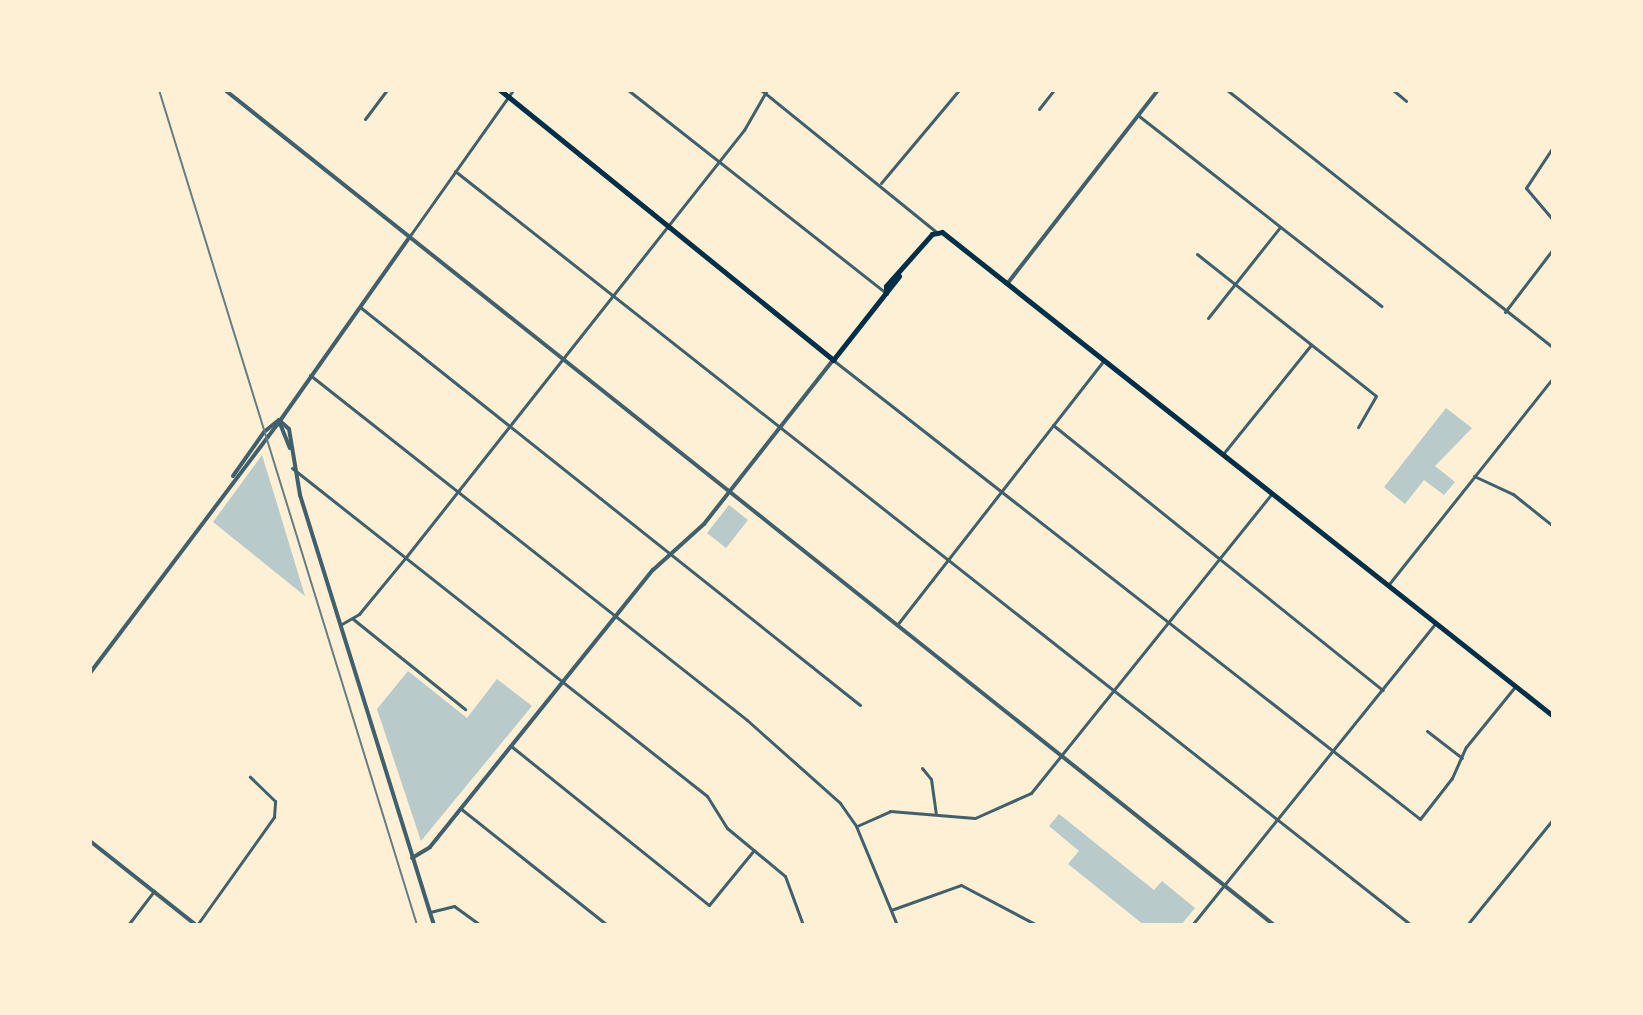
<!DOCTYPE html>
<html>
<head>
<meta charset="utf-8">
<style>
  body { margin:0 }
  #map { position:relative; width:1643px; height:1015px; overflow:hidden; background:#fdf0d5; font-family:Montserrat,sans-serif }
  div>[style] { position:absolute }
  .green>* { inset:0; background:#b9caca }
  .minor>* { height:3px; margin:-1.5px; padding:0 1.5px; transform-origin:1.5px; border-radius:1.5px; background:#3f606c }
  .tertiary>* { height:4px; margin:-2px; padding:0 2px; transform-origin:2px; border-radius:2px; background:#3f606c }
  .secondary>* { height:5px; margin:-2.5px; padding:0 2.5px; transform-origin:2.5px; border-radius:2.5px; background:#003049 }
  .rail>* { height:2px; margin:-1px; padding:0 1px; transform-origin:1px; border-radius:1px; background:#657d81 }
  span { translate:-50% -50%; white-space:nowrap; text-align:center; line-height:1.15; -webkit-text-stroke:8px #fdf0d5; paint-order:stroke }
  .frame { position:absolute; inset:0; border:92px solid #fdf0d5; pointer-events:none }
</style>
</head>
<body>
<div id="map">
  <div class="green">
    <div style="clip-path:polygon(1446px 408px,1472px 428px,1435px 466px,1455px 482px,1444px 495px,1424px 480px,1405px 504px,1384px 487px)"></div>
    <div style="clip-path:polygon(262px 455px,278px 507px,305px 596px,213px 522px)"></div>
    <div style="clip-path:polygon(729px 505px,748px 520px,726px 548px,707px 533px)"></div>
    <div style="clip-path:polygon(408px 671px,467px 718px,497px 679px,532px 706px,421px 841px,377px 709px)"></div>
    <div style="clip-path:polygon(1059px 814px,1154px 890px,1162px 881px,1195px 908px,1181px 925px,1144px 925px,1068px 864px,1079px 851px,1049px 826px)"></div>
  </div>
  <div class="minor">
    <div style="left:628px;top:90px;width:328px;rotate:38.2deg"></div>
    <div style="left:761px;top:90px;width:224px;rotate:39deg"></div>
    <div style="left:1227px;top:90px;width:415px;rotate:38.3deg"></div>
    <div style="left:1393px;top:90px;width:17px;rotate:40deg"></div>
    <div style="left:1039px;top:109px;width:24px;rotate:-52deg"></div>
    <div style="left:1139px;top:116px;width:308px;rotate:38.1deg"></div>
    <div style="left:365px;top:119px;width:36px;rotate:-53deg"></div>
    <div style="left:1553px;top:147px;width:49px;rotate:123.4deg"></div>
    <div style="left:1526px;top:188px;width:42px;rotate:49.8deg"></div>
    <div style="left:455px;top:171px;width:1218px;rotate:38.26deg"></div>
    <div style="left:881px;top:183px;width:121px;rotate:-50deg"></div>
    <div style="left:409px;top:237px;width:180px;rotate:-54.7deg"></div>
    <div style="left:1197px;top:254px;width:228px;rotate:38.4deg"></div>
    <div style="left:1376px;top:396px;width:36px;rotate:120deg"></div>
    <div style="left:360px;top:307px;width:639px;rotate:38.52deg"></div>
    <div style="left:1505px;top:312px;width:79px;rotate:-52.7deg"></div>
    <div style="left:1208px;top:318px;width:116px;rotate:-51.6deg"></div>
    <div style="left:833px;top:360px;width:745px;rotate:38.02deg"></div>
    <div style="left:1420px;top:819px;width:52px;rotate:-52deg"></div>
    <div style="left:1452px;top:778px;width:34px;rotate:-66deg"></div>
    <div style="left:1466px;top:747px;width:76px;rotate:-50.9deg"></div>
    <div style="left:310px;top:375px;width:557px;rotate:38.29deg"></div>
    <div style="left:747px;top:720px;width:125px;rotate:41.7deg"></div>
    <div style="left:840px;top:803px;width:28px;rotate:55deg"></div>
    <div style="left:856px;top:826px;width:107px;rotate:67.5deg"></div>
    <div style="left:1053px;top:425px;width:423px;rotate:38.8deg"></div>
    <div style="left:1223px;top:454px;width:140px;rotate:-51.1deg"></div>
    <div style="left:292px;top:468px;width:529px;rotate:38.32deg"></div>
    <div style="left:707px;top:796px;width:38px;rotate:58deg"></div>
    <div style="left:727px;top:828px;width:75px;rotate:39.6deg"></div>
    <div style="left:785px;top:876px;width:52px;rotate:69.8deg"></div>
    <div style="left:1474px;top:476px;width:43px;rotate:24.8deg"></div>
    <div style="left:1513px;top:494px;width:51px;rotate:38.7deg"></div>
    <div style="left:1389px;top:584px;width:263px;rotate:-51.5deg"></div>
    <div style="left:353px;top:619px;width:144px;rotate:38.8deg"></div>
    <div style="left:340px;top:625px;width:22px;rotate:-30deg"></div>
    <div style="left:359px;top:614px;width:74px;rotate:-50.5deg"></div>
    <div style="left:406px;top:557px;width:545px;rotate:-51.64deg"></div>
    <div style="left:744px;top:130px;width:46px;rotate:-60.1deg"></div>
    <div style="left:897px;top:625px;width:336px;rotate:-52deg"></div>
    <div style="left:1427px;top:731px;width:44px;rotate:37.6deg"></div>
    <div style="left:511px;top:746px;width:254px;rotate:38.8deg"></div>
    <div style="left:709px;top:905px;width:71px;rotate:-50.7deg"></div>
    <div style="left:922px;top:768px;width:14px;rotate:51deg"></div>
    <div style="left:931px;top:779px;width:34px;rotate:82deg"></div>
    <div style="left:460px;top:808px;width:188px;rotate:38.5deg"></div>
    <div style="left:857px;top:826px;width:36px;rotate:-24deg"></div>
    <div style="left:890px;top:811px;width:85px;rotate:4.7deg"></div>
    <div style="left:975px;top:818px;width:61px;rotate:-24.1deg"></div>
    <div style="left:1031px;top:793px;width:385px;rotate:-51.2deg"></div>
    <div style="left:891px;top:910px;width:74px;rotate:-19.7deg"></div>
    <div style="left:961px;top:885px;width:86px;rotate:27.8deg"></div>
    <div style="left:430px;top:912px;width:25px;rotate:-14deg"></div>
    <div style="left:454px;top:906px;width:32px;rotate:36deg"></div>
    <div style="left:128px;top:925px;width:43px;rotate:-52.6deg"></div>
    <div style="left:197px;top:925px;width:133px;rotate:-54.5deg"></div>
    <div style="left:274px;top:817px;width:16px;rotate:-86deg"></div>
    <div style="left:275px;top:801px;width:35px;rotate:-136deg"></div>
    <div style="left:1192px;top:925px;width:388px;rotate:-51.1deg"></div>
    <div style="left:1467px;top:925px;width:136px;rotate:-50.9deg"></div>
  </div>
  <div class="tertiary">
    <div style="left:225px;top:90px;width:1341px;rotate:38.52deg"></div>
    <div style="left:1007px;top:284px;width:246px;rotate:-52.1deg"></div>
    <div style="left:279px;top:420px;width:13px;rotate:42deg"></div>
    <div style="left:289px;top:429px;width:67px;rotate:80.5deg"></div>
    <div style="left:300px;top:495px;width:450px;rotate:72.7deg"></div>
    <div style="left:279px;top:421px;width:29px;rotate:68deg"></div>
    <div style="left:233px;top:476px;width:54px;rotate:-54.8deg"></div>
    <div style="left:264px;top:432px;width:19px;rotate:-39deg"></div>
    <div style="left:90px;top:673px;width:311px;rotate:-53deg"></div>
    <div style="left:277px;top:425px;width:229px;rotate:-54.8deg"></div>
    <div style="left:90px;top:841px;width:135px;rotate:38.4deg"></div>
    <div style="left:412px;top:858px;width:21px;rotate:-31deg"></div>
    <div style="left:430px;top:847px;width:356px;rotate:-51.2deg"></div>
    <div style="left:653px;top:570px;width:69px;rotate:-42deg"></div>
    <div style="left:704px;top:524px;width:209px;rotate:-51.8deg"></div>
  </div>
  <div class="secondary">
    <div style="left:500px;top:90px;width:429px;rotate:39deg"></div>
    <div style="left:833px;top:360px;width:107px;rotate:-51.8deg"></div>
    <div style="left:886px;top:293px;width:7px;rotate:-90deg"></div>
    <div style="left:886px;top:286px;width:69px;rotate:-48.5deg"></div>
    <div style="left:932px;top:234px;width:10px;rotate:-11deg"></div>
    <div style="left:942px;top:232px;width:779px;rotate:38.38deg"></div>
  </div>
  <div class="rail">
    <div style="left:159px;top:90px;width:874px;rotate:72.83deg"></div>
  </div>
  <div class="frame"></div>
</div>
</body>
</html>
